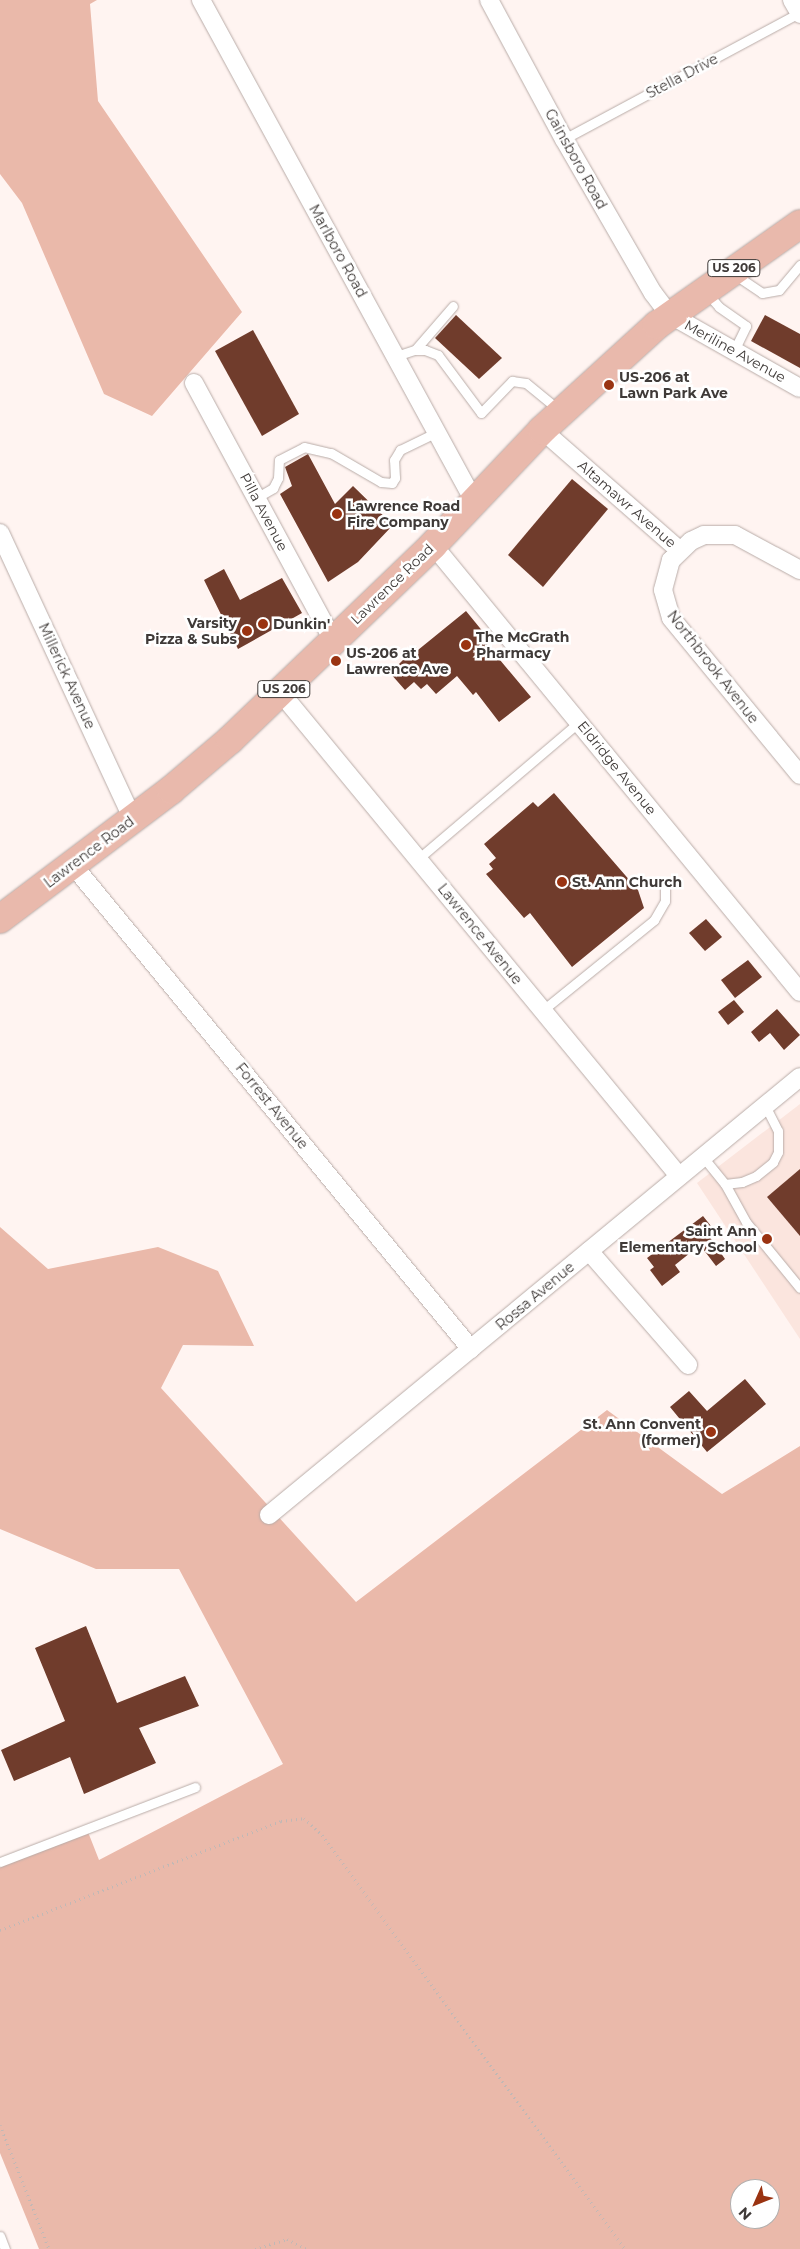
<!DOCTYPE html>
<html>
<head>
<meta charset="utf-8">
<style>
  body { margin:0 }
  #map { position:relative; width:800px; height:2249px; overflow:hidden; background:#fff4f1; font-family:Montserrat,sans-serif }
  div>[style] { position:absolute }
  .built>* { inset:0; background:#fbe5de }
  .green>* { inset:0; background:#eab9aa }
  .building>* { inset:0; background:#703c2c }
  .path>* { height:3px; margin-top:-1.5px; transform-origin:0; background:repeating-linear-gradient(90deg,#c1b8b5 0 1px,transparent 0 5px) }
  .roads { filter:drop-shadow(0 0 1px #b9aca8) drop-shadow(0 0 1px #b9aca8) }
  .service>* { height:9px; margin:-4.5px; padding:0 4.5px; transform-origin:4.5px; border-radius:4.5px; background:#fff }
  .minor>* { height:18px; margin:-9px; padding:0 9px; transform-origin:9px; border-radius:9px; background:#fff }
  .primary>* { height:28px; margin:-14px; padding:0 14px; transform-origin:14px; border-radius:14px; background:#e9b9ac }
  .dots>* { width:14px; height:14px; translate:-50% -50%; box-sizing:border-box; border:2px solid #fff; border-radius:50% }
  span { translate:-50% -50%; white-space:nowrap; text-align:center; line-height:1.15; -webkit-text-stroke:5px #fff; paint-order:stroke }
  .shield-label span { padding:1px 4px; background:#fff; border:1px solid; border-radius:4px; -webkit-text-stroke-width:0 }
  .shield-label { font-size:12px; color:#3f3a38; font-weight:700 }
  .street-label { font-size:14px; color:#3f3a38 }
  .poi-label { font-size:14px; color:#3f3a38; font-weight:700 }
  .left { translate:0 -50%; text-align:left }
  .right { translate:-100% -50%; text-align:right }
  .north { position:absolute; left:730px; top:2179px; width:50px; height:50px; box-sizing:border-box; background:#fff; border:1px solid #b2b0af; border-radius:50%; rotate:226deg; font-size:14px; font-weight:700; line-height:20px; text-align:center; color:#3f3a38 }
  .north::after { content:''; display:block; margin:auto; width:18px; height:22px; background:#9a3311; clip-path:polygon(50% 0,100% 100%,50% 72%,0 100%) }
</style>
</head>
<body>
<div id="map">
  <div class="built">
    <div style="clip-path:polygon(800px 1104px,800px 1339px,697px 1183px)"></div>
  </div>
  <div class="green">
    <div style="clip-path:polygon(0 0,97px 0,90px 4px,98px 101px,242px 312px,152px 416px,104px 394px,22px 203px,0 174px)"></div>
    <div style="clip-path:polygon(evenodd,0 1227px,48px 1269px,158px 1247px,218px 1271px,254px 1346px,183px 1345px,161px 1388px,356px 1602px,607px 1410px,722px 1494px,800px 1446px,800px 2249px,39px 2249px,0 2153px,0 1865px,88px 1832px,99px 1860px,283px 1764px,179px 1569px,96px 1569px,0 1529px,0 1227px,740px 2189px,770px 2189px,770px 2219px,740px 2219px,740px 2189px)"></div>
  </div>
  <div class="building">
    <div style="clip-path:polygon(456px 315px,502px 358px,479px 379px,435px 338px)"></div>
    <div style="clip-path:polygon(765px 315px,800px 334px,800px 368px,751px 341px)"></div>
    <div style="clip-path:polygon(253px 330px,299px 414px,262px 436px,215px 351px)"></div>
    <div style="clip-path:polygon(308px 454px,335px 504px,353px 486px,393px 525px,358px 562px,328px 582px,280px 494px,292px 486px,285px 467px)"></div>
    <div style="clip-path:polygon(572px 479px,608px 509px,543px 587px,508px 555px)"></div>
    <div style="clip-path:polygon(224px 569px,240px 600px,282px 578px,302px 613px,238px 649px,204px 580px)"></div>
    <div style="clip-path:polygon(466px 611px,484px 633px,480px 636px,531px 697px,499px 722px,476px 692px,473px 695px,457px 676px,436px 694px,427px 684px,421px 689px,414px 682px,405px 690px,390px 673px,416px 647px,418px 650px)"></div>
    <div style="clip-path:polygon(554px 793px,638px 890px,644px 908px,572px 967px,530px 913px,524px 918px,486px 874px,493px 869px,489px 864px,496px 858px,484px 844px,533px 802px,538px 807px)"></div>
    <div style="clip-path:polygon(706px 919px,722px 937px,705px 951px,689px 933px)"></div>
    <div style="clip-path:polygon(748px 960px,762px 977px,735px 998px,721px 980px)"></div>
    <div style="clip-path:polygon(734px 1000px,744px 1012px,728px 1025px,718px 1012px)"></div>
    <div style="clip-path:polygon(777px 1009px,800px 1035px,784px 1050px,770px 1033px,759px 1042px,751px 1032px)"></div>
    <div style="clip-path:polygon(800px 1169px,800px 1236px,767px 1197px)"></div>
    <div style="clip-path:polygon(703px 1216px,715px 1231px,709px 1236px,725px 1259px,716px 1266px,700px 1245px,675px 1265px,680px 1272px,662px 1286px,650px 1270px,654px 1267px,647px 1258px)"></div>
    <div style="clip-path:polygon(745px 1379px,766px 1404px,707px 1452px,670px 1407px,689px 1391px,707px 1411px)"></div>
    <div style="clip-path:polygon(86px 1626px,117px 1703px,185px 1676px,199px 1706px,139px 1728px,156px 1763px,84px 1794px,70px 1757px,14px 1781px,1px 1750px,65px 1721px,35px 1648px)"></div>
  </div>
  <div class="path">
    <div style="left:0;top:1930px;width:301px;rotate:-21.2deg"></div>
    <div style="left:281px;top:1821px;width:23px;rotate:-7deg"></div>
    <div style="left:304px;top:1818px;width:25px;rotate:43deg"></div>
    <div style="left:322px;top:1835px;width:513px;rotate:53.8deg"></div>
    <div style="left:0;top:2125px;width:133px;rotate:68.4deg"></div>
    <div style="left:255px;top:2249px;width:34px;rotate:-17deg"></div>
    <div style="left:287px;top:2239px;width:22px;rotate:27deg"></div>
  </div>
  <div class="roads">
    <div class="service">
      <div style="left:564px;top:139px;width:267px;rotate:-28.2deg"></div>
      <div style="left:734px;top:274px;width:34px;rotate:34deg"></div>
      <div style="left:762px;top:293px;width:17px;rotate:-10deg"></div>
      <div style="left:779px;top:290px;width:33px;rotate:-50deg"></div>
      <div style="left:707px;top:293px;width:18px;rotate:49deg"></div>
      <div style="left:719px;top:307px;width:33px;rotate:35deg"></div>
      <div style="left:746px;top:326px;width:28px;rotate:116deg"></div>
      <div style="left:415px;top:350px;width:58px;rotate:-49.2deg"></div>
      <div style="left:396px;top:356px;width:20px;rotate:-18deg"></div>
      <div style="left:415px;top:350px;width:10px"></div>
      <div style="left:425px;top:350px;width:14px;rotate:21deg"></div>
      <div style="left:438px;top:355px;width:72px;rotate:53.4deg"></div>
      <div style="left:481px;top:413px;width:45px;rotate:-45.9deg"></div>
      <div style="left:512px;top:381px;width:14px;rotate:8deg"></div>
      <div style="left:526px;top:383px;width:43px;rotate:39.3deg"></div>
      <div style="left:256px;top:498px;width:20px;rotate:-30deg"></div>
      <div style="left:273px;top:488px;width:11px;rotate:-63deg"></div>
      <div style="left:278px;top:478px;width:18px;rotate:-87deg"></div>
      <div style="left:279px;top:460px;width:28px;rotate:-27deg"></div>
      <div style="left:304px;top:447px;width:28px;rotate:13deg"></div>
      <div style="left:331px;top:453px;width:58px;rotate:30.1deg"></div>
      <div style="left:381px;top:482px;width:11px;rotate:5deg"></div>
      <div style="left:392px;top:483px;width:6px;rotate:-59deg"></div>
      <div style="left:395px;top:478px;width:18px;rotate:-93deg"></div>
      <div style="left:394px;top:460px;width:12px;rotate:-59deg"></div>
      <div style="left:400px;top:450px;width:41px;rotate:-25.9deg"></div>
      <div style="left:418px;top:859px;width:211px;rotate:-40.4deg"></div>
      <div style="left:543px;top:1010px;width:143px;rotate:-39deg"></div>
      <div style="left:654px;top:920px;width:22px;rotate:-60deg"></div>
      <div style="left:665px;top:901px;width:16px;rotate:-90deg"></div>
      <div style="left:703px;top:1157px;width:35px;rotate:51deg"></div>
      <div style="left:725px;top:1184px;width:43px;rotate:61.1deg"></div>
      <div style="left:746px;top:1222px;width:85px;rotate:50.7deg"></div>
      <div style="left:725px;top:1184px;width:17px;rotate:-7deg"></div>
      <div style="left:742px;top:1182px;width:15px;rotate:-23deg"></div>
      <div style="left:756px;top:1176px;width:22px;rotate:-39deg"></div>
      <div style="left:773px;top:1162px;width:11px;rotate:-63deg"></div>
      <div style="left:778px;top:1152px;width:21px;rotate:-90deg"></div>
      <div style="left:778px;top:1131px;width:28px;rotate:-117deg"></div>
      <div style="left:0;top:1862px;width:209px;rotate:-21deg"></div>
      <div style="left:0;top:2236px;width:14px;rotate:69deg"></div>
    </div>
    <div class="minor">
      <div style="left:201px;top:0;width:571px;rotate:61.41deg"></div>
      <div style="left:489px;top:0;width:158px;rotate:61.7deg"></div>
      <div style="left:564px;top:139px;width:178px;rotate:60deg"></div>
      <div style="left:653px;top:293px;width:26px;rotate:53deg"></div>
      <div style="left:669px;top:314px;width:150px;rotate:29.5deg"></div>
      <div style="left:792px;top:0;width:16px;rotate:60deg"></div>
      <div style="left:194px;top:383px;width:294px;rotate:61.6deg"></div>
      <div style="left:542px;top:430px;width:182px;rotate:41.2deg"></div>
      <div style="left:0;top:533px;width:315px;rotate:65.1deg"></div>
      <div style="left:433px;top:545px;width:578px;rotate:50.61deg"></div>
      <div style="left:800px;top:570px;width:74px;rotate:-151.7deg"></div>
      <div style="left:735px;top:535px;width:31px;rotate:180deg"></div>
      <div style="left:704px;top:535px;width:14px;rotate:155deg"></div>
      <div style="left:691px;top:541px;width:28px;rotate:136deg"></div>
      <div style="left:671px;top:560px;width:31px;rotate:105deg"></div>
      <div style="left:663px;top:590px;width:29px;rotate:74deg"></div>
      <div style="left:671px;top:618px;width:203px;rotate:50.6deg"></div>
      <div style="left:281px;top:693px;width:626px;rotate:50.51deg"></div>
      <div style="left:72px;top:864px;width:628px;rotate:50.56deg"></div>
      <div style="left:589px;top:1251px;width:151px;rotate:49deg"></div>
      <div style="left:269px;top:1515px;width:688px;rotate:-39.52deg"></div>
    </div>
    <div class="primary">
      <div style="left:0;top:919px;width:214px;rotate:-37deg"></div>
      <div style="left:171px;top:790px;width:77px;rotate:-40.3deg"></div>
      <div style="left:230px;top:740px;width:281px;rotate:-43.8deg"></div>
      <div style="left:433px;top:545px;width:158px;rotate:-46.5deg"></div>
      <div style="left:542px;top:430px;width:156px;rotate:-42.4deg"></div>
      <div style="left:657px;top:325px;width:175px;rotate:-35.2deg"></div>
    </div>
  </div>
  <div class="dots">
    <div style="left:609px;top:385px;background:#9a3311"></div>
    <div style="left:337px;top:514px;background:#9a3311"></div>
    <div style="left:263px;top:624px;background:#9a3311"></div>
    <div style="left:247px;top:631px;background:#9a3311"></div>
    <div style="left:466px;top:645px;background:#9a3311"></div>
    <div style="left:336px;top:661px;background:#9a3311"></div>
    <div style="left:562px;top:882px;background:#9a3311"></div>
    <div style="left:767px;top:1239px;background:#9a3311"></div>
    <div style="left:711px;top:1432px;background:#9a3311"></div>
  </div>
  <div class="shield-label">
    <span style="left:734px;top:268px">US 206</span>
    <span style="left:284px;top:689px">US 206</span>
  </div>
  <div class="street-label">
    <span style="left:682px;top:76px;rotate:-28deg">Stella Drive</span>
    <span style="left:576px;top:159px;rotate:61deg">Gainsboro Road</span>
    <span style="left:338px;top:251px;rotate:61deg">Marlboro Road</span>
    <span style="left:735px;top:351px;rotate:29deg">Meriline Avenue</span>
    <span style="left:627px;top:504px;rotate:41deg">Altamawr Avenue</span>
    <span style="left:264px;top:512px;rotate:62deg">Pilla Avenue</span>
    <span style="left:392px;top:584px;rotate:-44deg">Lawrence Road</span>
    <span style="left:713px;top:667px;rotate:52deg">Northbrook Avenue</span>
    <span style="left:67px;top:676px;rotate:65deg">Millerick Avenue</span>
    <span style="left:617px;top:768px;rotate:51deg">Eldridge Avenue</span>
    <span style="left:89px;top:852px;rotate:-37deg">Lawrence Road</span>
    <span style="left:480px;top:934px;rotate:51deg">Lawrence Avenue</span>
    <span style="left:272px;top:1106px;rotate:51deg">Forrest Avenue</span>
    <span style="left:535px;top:1296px;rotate:-40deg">Rossa Avenue</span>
  </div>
  <div class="poi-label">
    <span class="left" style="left:619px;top:385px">US-206 at<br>Lawn Park Ave</span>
    <span class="left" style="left:347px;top:514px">Lawrence Road<br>Fire Company</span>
    <span class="right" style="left:237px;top:631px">Varsity<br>Pizza &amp; Subs</span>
    <span class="left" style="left:273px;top:624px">Dunkin'</span>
    <span class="left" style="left:476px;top:645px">The McGrath<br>Pharmacy</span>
    <span class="left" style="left:346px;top:661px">US-206 at<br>Lawrence Ave</span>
    <span class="left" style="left:572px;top:882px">St. Ann Church</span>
    <span class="right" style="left:757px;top:1239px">Saint Ann<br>Elementary School</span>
    <span class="right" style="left:701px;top:1432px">St. Ann Convent<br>(former)</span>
  </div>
  <div class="north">N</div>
</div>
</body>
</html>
